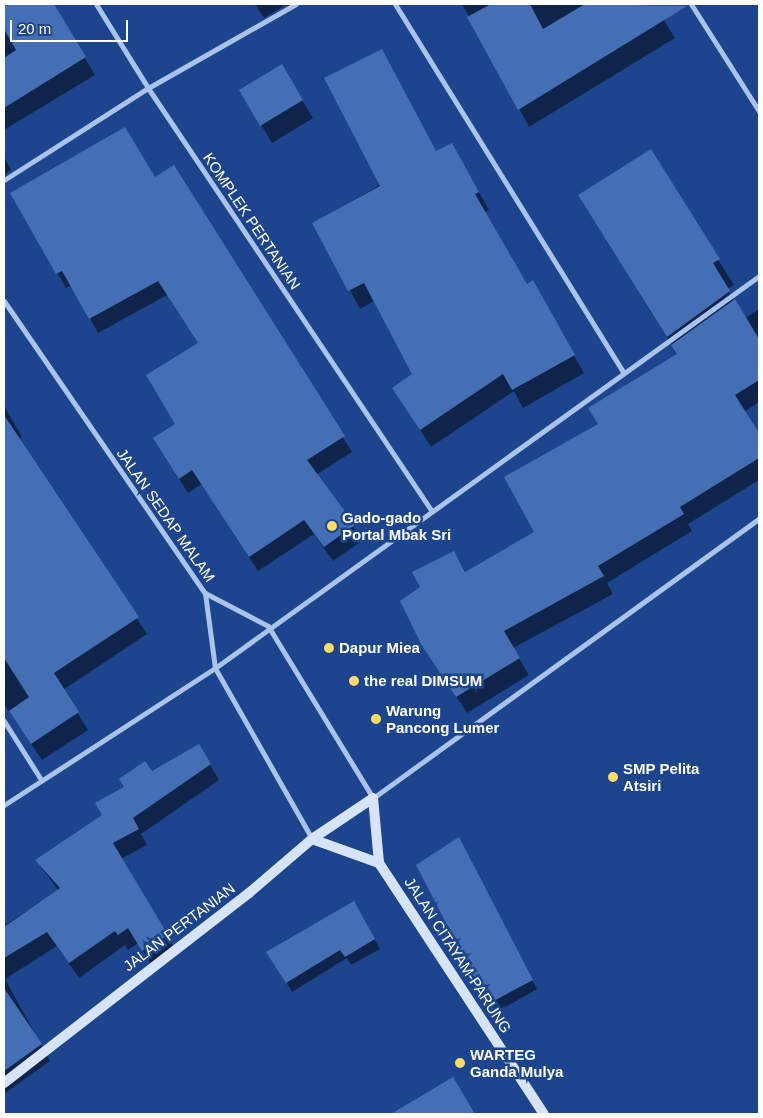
<!DOCTYPE html>
<html>
<head>
<meta charset="utf-8">
<style>
  body { margin:0 }
  #map { position:relative; width:763px; height:1118px; overflow:hidden; background:#1d458d; font-family:Arial,sans-serif }
  div>[style] { position:absolute }
  .shadow>* { inset:0; background:#0007 }
  .building>* { inset:0; background:#456fb4 }
  .street>* { height:5px; margin:-2.5px; padding:0 2.5px; transform-origin:2.5px; border-radius:2.5px; background:#aac3ed }
  .secondary>* { height:10px; margin:-5px; padding:0 5px; transform-origin:5px; border-radius:5px; background:#d6e3f9 }
  .dots>* { width:14px; height:14px; translate:-50% -50%; box-sizing:border-box; border:2px solid #1d458d; border-radius:50% }
  span { translate:-50% -50%; white-space:nowrap; text-align:center; line-height:1.15; -webkit-text-stroke:5px #1d458d; paint-order:stroke }
  .street-label { font-size:15px; color:#fff }
  .poi-label { font-size:15px; color:#fff; font-weight:700 }
  .left { translate:0 -50%; text-align:left }
  .frame { position:absolute; inset:0; border:5px solid #fff; pointer-events:none }
  .scale { position:absolute; left:10px; top:20px; width:118px; height:22px; box-sizing:border-box; border:2px solid #fff; border-top:0; padding-left:6px; font-size:15px; line-height:18px; white-space:nowrap; color:#fff; -webkit-text-stroke:4px #1d458d; paint-order:stroke }
</style>
</head>
<body>
<div id="map">
  <div class="shadow">
    <div style="clip-path:polygon(4px 4px,53px 4px,95px 75px,4px 130px)"></div>
    <div style="clip-path:polygon(255px 4px,287px 4px,264px 18px)"></div>
    <div style="clip-path:polygon(462px 4px,654px 4px,675px 38px,529px 127px)"></div>
    <div style="clip-path:polygon(281px 65px,313px 118px,272px 143px,240px 90px)"></div>
    <div style="clip-path:polygon(451px 144px,489px 210px,484px 213px,527px 285px,532px 282px,584px 373px,523px 408px,514px 391px,431px 447px,394px 388px,414px 374px,374px 301px,360px 309px,314px 223px)"></div>
    <div style="clip-path:polygon(650px 151px,734px 285px,727px 289px,745px 318px,759px 309px,759px 402px,744px 412px,759px 436px,759px 480px,688px 524px,692px 531px,607px 583px,613px 594px,513px 648px,529px 675px,467px 713px,422px 644px,421px 588px,454px 552px,466px 573px,536px 532px,599px 424px,678px 355px,579px 196px)"></div>
    <div style="clip-path:polygon(4px 157px,11px 170px,4px 175px)"></div>
    <div style="clip-path:polygon(174px 167px,352px 452px,316px 475px,363px 540px,333px 561px,314px 534px,258px 571px,202px 484px,188px 493px,163px 453px,177px 424px,199px 344px,167px 295px,98px 333px,72px 285px,66px 288px,12px 193px,155px 179px)"></div>
    <div style="clip-path:polygon(4px 406px,22px 437px,19px 439px,147px 634px,63px 690px,88px 730px,42px 760px,4px 704px)"></div>
    <div style="clip-path:polygon(199px 746px,219px 780px,141px 834px,147px 845px,121px 859px,176px 951px,152px 966px,138px 943px,128px 950px,125px 945px,79px 978px,57px 946px,5px 979px,50px 1061px,4px 1094px,4px 926px,58px 890px,36px 860px,104px 816px,152px 773px)"></div>
    <div style="clip-path:polygon(464px 848px,537px 989px,495px 1013px,417px 866px)"></div>
    <div style="clip-path:polygon(354px 903px,380px 949px,351px 965px,347px 958px,292px 992px,273px 961px)"></div>
  </div>
  <div class="building">
    <div style="clip-path:polygon(4px 4px,54px 4px,86px 57px,4px 108px,4px 58px,16px 50px,4px 29px)"></div>
    <div style="clip-path:polygon(491px 4px,530px 4px,543px 29px,585px 4px,687px 6px,518px 110px,467px 17px)"></div>
    <div style="clip-path:polygon(382px 49px,436px 151px,452px 143px,479px 192px,475px 194px,527px 284px,533px 280px,575px 355px,512px 390px,503px 374px,420px 430px,392px 388px,412px 374px,364px 283px,348px 291px,312px 223px,380px 186px,324px 78px)"></div>
    <div style="clip-path:polygon(282px 64px,303px 100px,260px 126px,239px 90px)"></div>
    <div style="clip-path:polygon(125px 127px,155px 177px,174px 165px,345px 436px,307px 460px,355px 525px,324px 547px,304px 520px,249px 557px,192px 470px,179px 479px,153px 438px,175px 424px,146px 375px,198px 343px,158px 281px,89px 319px,62px 271px,56px 274px,10px 193px)"></div>
    <div style="clip-path:polygon(651px 149px,720px 259px,713px 263px,730px 291px,667px 337px,578px 195px)"></div>
    <div style="clip-path:polygon(735px 299px,759px 339px,759px 380px,735px 395px,759px 433px,759px 458px,680px 507px,684px 514px,598px 566px,604px 576px,504px 631px,520px 658px,456px 697px,421px 644px,400px 601px,420px 587px,412px 572px,454px 551px,465px 572px,534px 532px,504px 477px,598px 424px,588px 408px,677px 354px,671px 345px)"></div>
    <div style="clip-path:polygon(4px 415px,139px 617px,54px 673px,79px 712px,31px 744px,9px 711px,29px 697px,4px 658px)"></div>
    <div style="clip-path:polygon(199px 744px,211px 764px,133px 818px,139px 829px,113px 843px,168px 935px,142px 951px,128px 928px,118px 935px,115px 931px,69px 963px,47px 932px,4px 958px,4px 927px,60px 888px,35px 860px,102px 815px,95px 803px,124px 787px,119px 779px,145px 761px,152px 771px)"></div>
    <div style="clip-path:polygon(459px 837px,533px 980px,488px 1004px,416px 865px)"></div>
    <div style="clip-path:polygon(354px 901px,375px 939px,345px 957px,340px 950px,286px 983px,266px 952px)"></div>
    <div style="clip-path:polygon(4px 988px,42px 1044px,4px 1071px)"></div>
    <div style="clip-path:polygon(453px 1077px,475px 1114px,391px 1114px)"></div>
  </div>
  <div class="street">
    <div style="left:96px;top:4px;width:99px;rotate:58.2deg"></div>
    <div style="left:148px;top:88px;width:170px;rotate:-29.6deg"></div>
    <div style="left:395px;top:4px;width:434px;rotate:58.2deg"></div>
    <div style="left:691px;top:4px;width:127px;rotate:57.6deg"></div>
    <div style="left:4px;top:180px;width:171px;rotate:-32.6deg"></div>
    <div style="left:148px;top:88px;width:508px;rotate:56.15deg"></div>
    <div style="left:4px;top:301px;width:354px;rotate:55.5deg"></div>
    <div style="left:205px;top:593px;width:76px;rotate:82.4deg"></div>
    <div style="left:215px;top:668px;width:197px;rotate:60.4deg"></div>
    <div style="left:205px;top:593px;width:71px;rotate:27.6deg"></div>
    <div style="left:268px;top:626px;width:202px;rotate:58.6deg"></div>
    <div style="left:373px;top:798px;width:476px;rotate:-35.9deg"></div>
    <div style="left:4px;top:721px;width:67px;rotate:57.7deg"></div>
    <div style="left:4px;top:805px;width:252px;rotate:-33deg"></div>
    <div style="left:215px;top:668px;width:671px;rotate:-35.78deg"></div>
  </div>
  <div class="secondary">
    <div style="left:312px;top:839px;width:71px;rotate:19.7deg"></div>
    <div style="left:4px;top:1083px;width:310px;rotate:-37.8deg"></div>
    <div style="left:249px;top:893px;width:83px;rotate:-40.6deg"></div>
    <div style="left:312px;top:839px;width:73px;rotate:-33.9deg"></div>
    <div style="left:373px;top:798px;width:65px;rotate:84.7deg"></div>
    <div style="left:379px;top:863px;width:300px;rotate:56.7deg"></div>
  </div>
  <div class="dots">
    <div style="left:332px;top:526px;background:#fddd68"></div>
    <div style="left:329px;top:648px;background:#fddd68"></div>
    <div style="left:354px;top:681px;background:#fddd68"></div>
    <div style="left:376px;top:719px;background:#fddd68"></div>
    <div style="left:613px;top:777px;background:#fddd68"></div>
    <div style="left:460px;top:1063px;background:#fddd68"></div>
  </div>
  <div class="street-label">
    <span style="left:252px;top:221px;rotate:56deg">KOMPLEK PERTANIAN</span>
    <span style="left:166px;top:515px;rotate:55deg">JALAN SEDAP MALAM</span>
    <span style="left:179px;top:927px;rotate:-37deg">JALAN PERTANIAN</span>
    <span style="left:458px;top:955px;rotate:57deg">JALAN CITAYAM-PARUNG</span>
  </div>
  <div class="poi-label">
    <span class="left" style="left:342px;top:526px">Gado-gado<br>Portal Mbak Sri</span>
    <span class="left" style="left:339px;top:648px">Dapur Miea</span>
    <span class="left" style="left:364px;top:681px">the real DIMSUM</span>
    <span class="left" style="left:386px;top:719px">Warung<br>Pancong Lumer</span>
    <span class="left" style="left:623px;top:777px">SMP Pelita<br>Atsiri</span>
    <span class="left" style="left:470px;top:1063px">WARTEG<br>Ganda Mulya</span>
  </div>
  <div class="frame"></div>
  <div class="scale">20 m</div>
</div>
</body>
</html>
